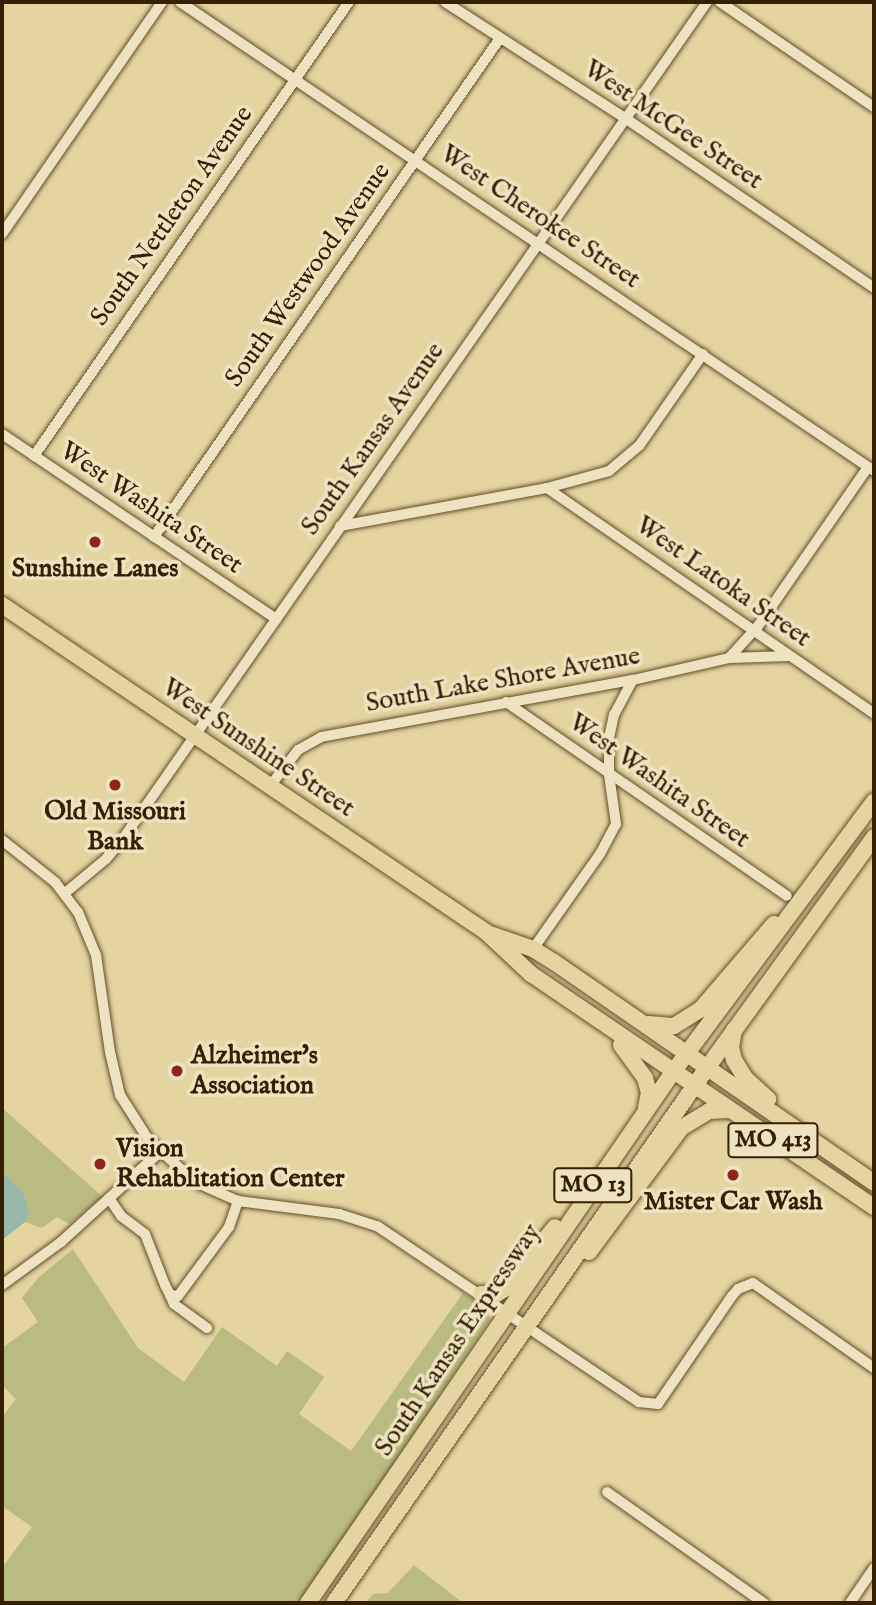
<!DOCTYPE html>
<html>
<head>
<meta charset="utf-8">
<style>
  body { margin:0 }
  #map { position:relative; width:876px; height:1605px; overflow:hidden; background:#e4d4a0; font-family:"IM FELL English",serif }
  div>[style] { position:absolute }
  .green>* { inset:0; background:#babb80 }
  .water>* { inset:0; background:#97b7ab }
  .roads { filter:drop-shadow(0 0 2px #624d2b) drop-shadow(0 0 2px #624d2b) }
  .minor>* { height:10px; margin:-5px; padding:0 5px; transform-origin:5px; border-radius:5px; background:#ede3c1 }
  .primary>* { height:16px; margin:-8px; padding:0 8px; transform-origin:8px; border-radius:8px; background:#e4d4a0 }
  .dots>* { width:19px; height:19px; translate:-50% -50%; box-sizing:border-box; border:4px solid #ede3c1; border-radius:50% }
  span { translate:-50% -50%; white-space:nowrap; text-align:center; line-height:1.15; -webkit-text-stroke:7px #ede3c1; paint-order:stroke }
  .shield-label span { padding:2px 5px; background:#ede3c1; border:2px solid; border-radius:5px; -webkit-text-stroke-width:0 }
  .shield-label { font-size:24px; color:#362004; font-weight:700 }
  .street-label { font-size:26px; color:#362004 }
  .poi-label { font-size:26px; color:#362004; font-weight:700 }
  .left { translate:0 -50%; text-align:left }
  .frame { position:absolute; inset:0; border:4px solid #362004; pointer-events:none }
</style>
</head>
<body>
<div id="map">
  <div class="green">
    <div style="clip-path:polygon(2px 1108px,103px 1197px,69px 1224px,57px 1217px,42px 1228px,25px 1222px,30px 1212px,24px 1194px,2px 1171px)"></div>
    <div style="clip-path:polygon(73px 1249px,138px 1348px,184px 1382px,222px 1327px,277px 1366px,287px 1351px,324px 1377px,299px 1414px,351px 1451px,463px 1293px,486px 1309px,490px 1320px,300px 1603px,2px 1603px,2px 1568px,32px 1527px,2px 1506px,2px 1417px,16px 1399px,2px 1385px,2px 1348px,38px 1322px,22px 1298px,39px 1277px)"></div>
    <div style="clip-path:polygon(414px 1565px,463px 1603px,365px 1603px,373px 1594px,388px 1593px)"></div>
  </div>
  <div class="water">
    <div style="clip-path:polygon(2px 1171px,24px 1194px,30px 1212px,25px 1222px,2px 1240px)"></div>
  </div>
  <div class="roads">
    <div class="minor">
      <div style="left:180px;top:2px;width:838px;rotate:34.05deg"></div>
      <div style="left:445px;top:2px;width:214px;rotate:32.8deg"></div>
      <div style="left:625px;top:118px;width:301px;rotate:34.3deg"></div>
      <div style="left:720px;top:2px;width:186px;rotate:34.3deg"></div>
      <div style="left:2px;top:234px;width:282px;rotate:-55.4deg"></div>
      <div style="left:2px;top:434px;width:331px;rotate:34deg"></div>
      <div style="left:34px;top:456px;width:553px;rotate:-55.25deg"></div>
      <div style="left:547px;top:488px;width:397px;rotate:34.6deg"></div>
      <div style="left:340px;top:526px;width:210px;rotate:-10.4deg"></div>
      <div style="left:547px;top:488px;width:64px;rotate:-15.3deg"></div>
      <div style="left:609px;top:471px;width:39px;rotate:-40deg"></div>
      <div style="left:639px;top:446px;width:112px;rotate:-55.2deg"></div>
      <div style="left:154px;top:537px;width:607px;rotate:-55.26deg"></div>
      <div style="left:729px;top:658px;width:60px;rotate:-1.9deg"></div>
      <div style="left:506px;top:702px;width:341px;rotate:34.6deg"></div>
      <div style="left:270px;top:786px;width:46px;rotate:-52.1deg"></div>
      <div style="left:298px;top:750px;width:26px;rotate:-29deg"></div>
      <div style="left:321px;top:737px;width:317px;rotate:-10.4deg"></div>
      <div style="left:633px;top:680px;width:98px;rotate:-12.9deg"></div>
      <div style="left:729px;top:658px;width:43px;rotate:-47.8deg"></div>
      <div style="left:758px;top:626px;width:193px;rotate:-55.3deg"></div>
      <div style="left:2px;top:840px;width:68px;rotate:38.4deg"></div>
      <div style="left:55px;top:882px;width:38px;rotate:53deg"></div>
      <div style="left:78px;top:912px;width:47px;rotate:67.3deg"></div>
      <div style="left:96px;top:955px;width:98px;rotate:81.8deg"></div>
      <div style="left:110px;top:1052px;width:44px;rotate:76.9deg"></div>
      <div style="left:120px;top:1095px;width:52px;rotate:57.5deg"></div>
      <div style="left:148px;top:1139px;width:64px;rotate:42.5deg"></div>
      <div style="left:195px;top:1182px;width:47px;rotate:23.8deg"></div>
      <div style="left:238px;top:1201px;width:102px;rotate:7.3deg"></div>
      <div style="left:339px;top:1214px;width:40px;rotate:18deg"></div>
      <div style="left:377px;top:1226px;width:316px;rotate:33.9deg"></div>
      <div style="left:639px;top:1402px;width:19px;rotate:6deg"></div>
      <div style="left:658px;top:1404px;width:131px;rotate:-55.6deg"></div>
      <div style="left:732px;top:1296px;width:9px;rotate:-49deg"></div>
      <div style="left:738px;top:1289px;width:16px;rotate:-22deg"></div>
      <div style="left:753px;top:1283px;width:148px;rotate:35.1deg"></div>
      <div style="left:65px;top:893px;width:53px;rotate:-39.7deg"></div>
      <div style="left:106px;top:859px;width:25px;rotate:-50deg"></div>
      <div style="left:122px;top:840px;width:1022px;rotate:-55.08deg"></div>
      <div style="left:533px;top:949px;width:116px;rotate:-54.8deg"></div>
      <div style="left:600px;top:854px;width:34px;rotate:-62deg"></div>
      <div style="left:616px;top:824px;width:50px;rotate:-98deg"></div>
      <div style="left:609px;top:774px;width:36px;rotate:-90deg"></div>
      <div style="left:609px;top:738px;width:24px;rotate:-78deg"></div>
      <div style="left:614px;top:715px;width:40px;rotate:-62deg"></div>
      <div style="left:109px;top:1198px;width:22px;rotate:56deg"></div>
      <div style="left:121px;top:1216px;width:30px;rotate:37deg"></div>
      <div style="left:145px;top:1234px;width:55px;rotate:68.6deg"></div>
      <div style="left:165px;top:1285px;width:11px;rotate:63deg"></div>
      <div style="left:170px;top:1295px;width:8px;rotate:7deg"></div>
      <div style="left:178px;top:1296px;width:86px;rotate:-53.5deg"></div>
      <div style="left:229px;top:1227px;width:28px;rotate:-71deg"></div>
      <div style="left:2px;top:1285px;width:73px;rotate:-36.1deg"></div>
      <div style="left:61px;top:1242px;width:134px;rotate:-42.3deg"></div>
      <div style="left:170px;top:1295px;width:10px;rotate:66deg"></div>
      <div style="left:174px;top:1304px;width:41px;rotate:36deg"></div>
      <div style="left:607px;top:1492px;width:192px;rotate:35.3deg"></div>
      <div style="left:850px;top:1603px;width:42px;rotate:-55.6deg"></div>
    </div>
    <div class="primary">
      <div style="left:2px;top:605px;width:584px;rotate:34.04deg"></div>
      <div style="left:486px;top:932px;width:62px;rotate:43deg"></div>
      <div style="left:531px;top:974px;width:415px;rotate:34.2deg"></div>
      <div style="left:490px;top:934px;width:46px;rotate:19.2deg"></div>
      <div style="left:533px;top:949px;width:25px;rotate:32deg"></div>
      <div style="left:554px;top:962px;width:389px;rotate:34.6deg"></div>
      <div style="left:649px;top:1024px;width:25px;rotate:5deg"></div>
      <div style="left:674px;top:1026px;width:32px;rotate:-32deg"></div>
      <div style="left:701px;top:1009px;width:112px;rotate:-49.3deg"></div>
      <div style="left:734px;top:1030px;width:17px;rotate:100deg"></div>
      <div style="left:731px;top:1047px;width:13px;rotate:77deg"></div>
      <div style="left:734px;top:1060px;width:22px;rotate:58deg"></div>
      <div style="left:746px;top:1079px;width:30px;rotate:42deg"></div>
      <div style="left:621px;top:1045px;width:41px;rotate:54deg"></div>
      <div style="left:645px;top:1078px;width:16px;rotate:75deg"></div>
      <div style="left:649px;top:1093px;width:14px;rotate:102deg"></div>
      <div style="left:589px;top:1252px;width:154px;rotate:-53.4deg"></div>
      <div style="left:681px;top:1128px;width:33px;rotate:-31deg"></div>
      <div style="left:709px;top:1111px;width:20px;rotate:-3deg"></div>
      <div style="left:481px;top:1294px;width:14px;rotate:4deg"></div>
      <div style="left:495px;top:1295px;width:13px;rotate:-32deg"></div>
      <div style="left:506px;top:1288px;width:78px;rotate:-51.2deg"></div>
      <div style="left:308px;top:1603px;width:644px;rotate:-55.5deg"></div>
      <div style="left:673px;top:1072px;width:337px;rotate:-53.4deg"></div>
      <div style="left:334px;top:1603px;width:652px;rotate:-55.12deg"></div>
      <div style="left:707px;top:1068px;width:285px;rotate:-54.1deg"></div>
    </div>
  </div>
  <div class="dots">
    <div style="left:95px;top:542px;background:#8f2418"></div>
    <div style="left:115px;top:785px;background:#8f2418"></div>
    <div style="left:177px;top:1071px;background:#8f2418"></div>
    <div style="left:100px;top:1164px;background:#8f2418"></div>
    <div style="left:733px;top:1175px;background:#8f2418"></div>
  </div>
  <div class="shield-label">
    <span style="left:773px;top:1140px">MO 413</span>
    <span style="left:593px;top:1185px">MO 13</span>
  </div>
  <div class="street-label">
    <span style="left:673px;top:125px;rotate:34deg">West McGee Street</span>
    <span style="left:172px;top:216px;rotate:-55deg">South Nettleton Avenue</span>
    <span style="left:540px;top:217px;rotate:34deg">West Cherokee Street</span>
    <span style="left:308px;top:275px;rotate:-55deg">South Westwood Avenue</span>
    <span style="left:373px;top:439px;rotate:-55deg">South Kansas Avenue</span>
    <span style="left:151px;top:508px;rotate:34deg">West Washita Street</span>
    <span style="left:723px;top:582px;rotate:35deg">West Latoka Street</span>
    <span style="left:503px;top:680px;rotate:-10deg">South Lake Shore Avenue</span>
    <span style="left:258px;top:748px;rotate:34deg">West Sunshine Street</span>
    <span style="left:659px;top:781px;rotate:35deg">West Washita Street</span>
    <span style="left:458px;top:1340px;rotate:-56deg">South Kansas Expressway</span>
  </div>
  <div class="poi-label">
    <span style="left:95px;top:569px">Sunshine Lanes</span>
    <span style="left:115px;top:827px">Old Missouri<br>Bank</span>
    <span class="left" style="left:191px;top:1071px">Alzheimer's<br>Association</span>
    <span class="left" style="left:116px;top:1164px">Vision<br>Rehablitation Center</span>
    <span style="left:733px;top:1202px">Mister Car Wash</span>
  </div>
  <div class="frame"></div>
</div>
</body>
</html>
